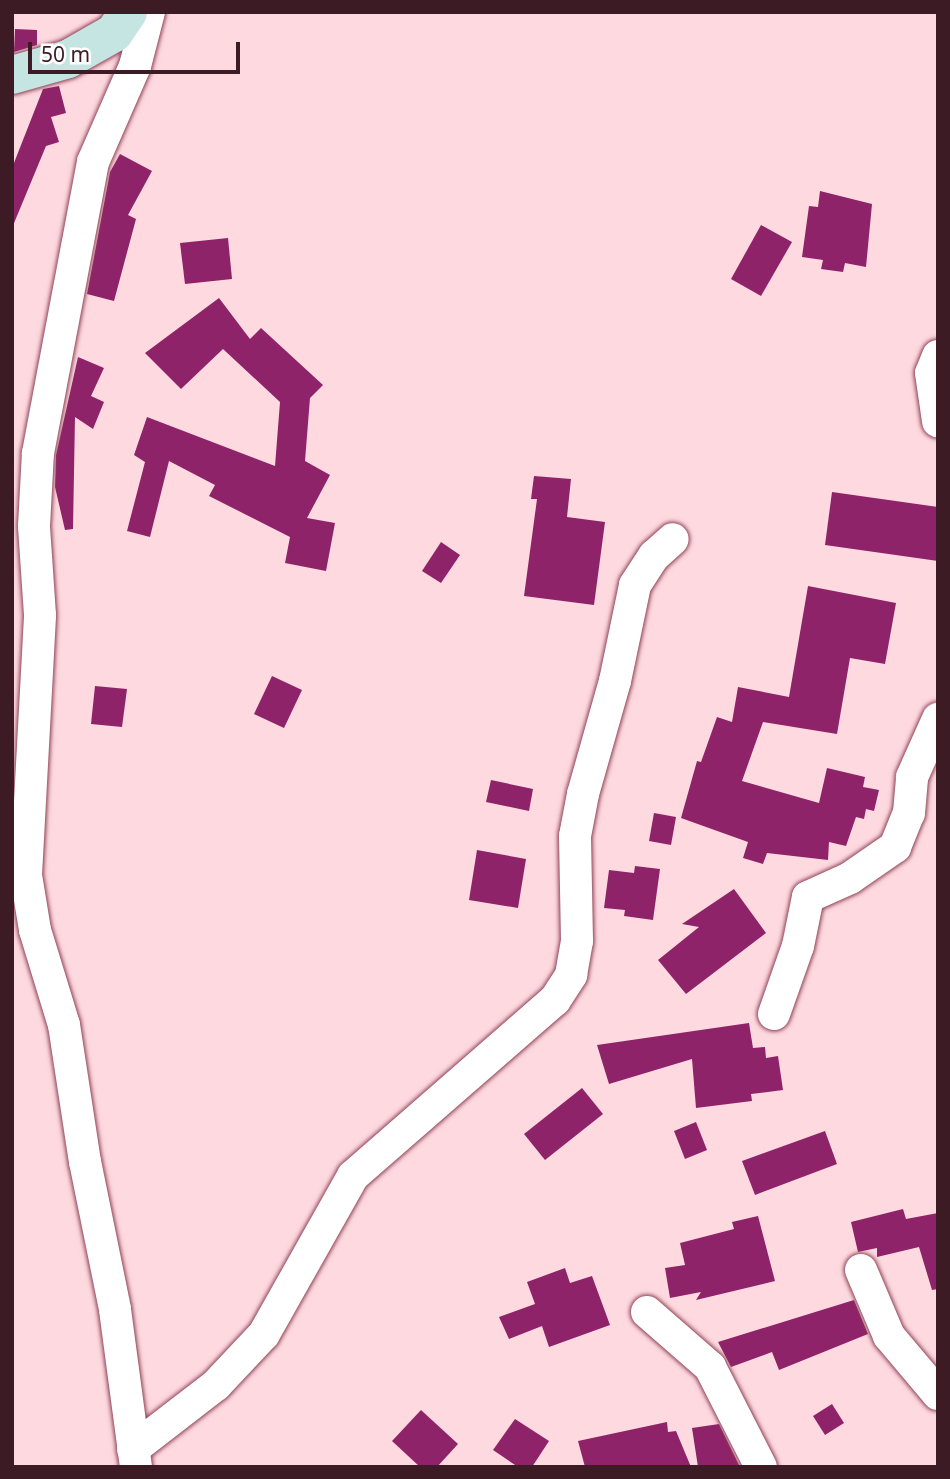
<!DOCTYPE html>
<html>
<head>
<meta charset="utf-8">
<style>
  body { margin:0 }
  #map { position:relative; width:950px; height:1479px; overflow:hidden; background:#fed9e0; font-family:"Noto Sans",sans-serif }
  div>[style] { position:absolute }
  .building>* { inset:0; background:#8f2369 }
  .roads { filter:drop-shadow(0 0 2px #8f4256) drop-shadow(0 0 2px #8f4256) }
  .street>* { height:32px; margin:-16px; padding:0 16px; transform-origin:16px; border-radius:16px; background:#fff }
  .secondary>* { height:38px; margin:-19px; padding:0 19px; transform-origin:19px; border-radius:19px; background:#c5e5e2 }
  span { translate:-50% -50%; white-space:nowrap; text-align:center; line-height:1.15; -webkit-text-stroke:7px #fff; paint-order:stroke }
  .frame { position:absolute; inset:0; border:14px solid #3d1b24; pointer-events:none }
  .scale { position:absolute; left:28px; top:42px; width:212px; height:32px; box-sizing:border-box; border:4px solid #3d1b24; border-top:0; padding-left:9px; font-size:21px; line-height:24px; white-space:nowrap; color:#3d1b24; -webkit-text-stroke:5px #fff; paint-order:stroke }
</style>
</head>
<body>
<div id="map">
  <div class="building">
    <div style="clip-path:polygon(15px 29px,37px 30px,37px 45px,14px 52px)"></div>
    <div style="clip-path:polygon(59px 86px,66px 113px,51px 117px,59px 142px,46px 146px,12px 228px,12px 168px,43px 89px)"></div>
    <div style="clip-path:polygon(120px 154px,152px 171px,128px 215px,136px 219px,114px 301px,87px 294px,110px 172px)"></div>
    <div style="clip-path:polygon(820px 191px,872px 204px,866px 267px,845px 263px,843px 272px,821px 269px,823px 260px,802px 257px,809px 206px,818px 207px)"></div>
    <div style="clip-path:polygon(761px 225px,792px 242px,761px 296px,731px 279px)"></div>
    <div style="clip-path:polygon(228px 238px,232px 279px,185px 284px,180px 243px)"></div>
    <div style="clip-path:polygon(219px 298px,250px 339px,261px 328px,323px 385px,310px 398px,305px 461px,330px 475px,307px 518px,335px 523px,326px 571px,285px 563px,290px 537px,209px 496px,215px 485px,169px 461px,150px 537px,127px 531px,145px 462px,134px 455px,147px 417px,275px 466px,280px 402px,223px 349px,181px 389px,145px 353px)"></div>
    <div style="clip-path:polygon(78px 357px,104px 368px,91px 396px,104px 402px,93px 429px,75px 417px,73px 529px,65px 530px,55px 487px,56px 455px)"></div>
    <div style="clip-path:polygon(534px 476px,571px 479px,567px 517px,605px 522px,594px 605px,524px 596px,537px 499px,531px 499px)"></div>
    <div style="clip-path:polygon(832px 492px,938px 507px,938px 561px,825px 545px)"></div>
    <div style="clip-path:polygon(441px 542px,460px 555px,441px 583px,422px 571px)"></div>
    <div style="clip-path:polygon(808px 586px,896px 603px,885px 664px,850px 658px,837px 734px,763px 722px,742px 781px,819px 803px,827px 768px,865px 777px,863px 787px,879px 790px,874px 811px,866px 809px,864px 819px,856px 817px,846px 846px,829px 842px,828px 860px,767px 853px,763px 864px,743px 858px,748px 842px,681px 818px,697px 761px,701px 762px,717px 717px,732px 722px,738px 687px,789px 697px)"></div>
    <div style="clip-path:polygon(272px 676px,302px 690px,284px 728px,254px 714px)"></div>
    <div style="clip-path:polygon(95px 686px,127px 689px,122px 727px,91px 724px)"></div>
    <div style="clip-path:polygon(491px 780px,533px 789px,529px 811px,486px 802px)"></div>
    <div style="clip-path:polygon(654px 813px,676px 817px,671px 845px,649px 841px)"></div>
    <div style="clip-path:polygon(477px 850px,526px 859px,518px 908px,469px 900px)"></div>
    <div style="clip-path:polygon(635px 866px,660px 869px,653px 920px,624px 916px,625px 910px,604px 908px,609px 870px,634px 873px)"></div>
    <div style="clip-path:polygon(734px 889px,766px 933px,686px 994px,658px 960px,699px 927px,682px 924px)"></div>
    <div style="clip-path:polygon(749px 1023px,753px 1048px,765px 1047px,766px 1058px,778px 1056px,783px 1090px,751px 1094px,752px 1101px,696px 1108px,692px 1059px,609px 1084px,597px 1045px)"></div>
    <div style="clip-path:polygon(582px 1088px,603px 1114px,545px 1160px,524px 1134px)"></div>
    <div style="clip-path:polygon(696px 1122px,707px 1150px,685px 1159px,674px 1131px)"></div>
    <div style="clip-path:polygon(825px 1131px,837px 1164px,755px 1195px,742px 1161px)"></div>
    <div style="clip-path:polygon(903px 1209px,906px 1219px,938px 1213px,938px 1289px,932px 1290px,919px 1247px,877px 1257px,877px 1248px,858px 1252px,851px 1222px)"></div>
    <div style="clip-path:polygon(758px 1216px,775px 1281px,696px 1300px,701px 1292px,670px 1298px,665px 1268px,685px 1265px,680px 1243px,734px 1229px,732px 1222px)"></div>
    <div style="clip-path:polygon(565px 1268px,570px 1283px,592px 1276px,610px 1325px,549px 1347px,542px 1326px,509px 1339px,499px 1317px,535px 1304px,527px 1282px)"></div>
    <div style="clip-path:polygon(854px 1300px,868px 1334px,779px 1370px,772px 1352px,731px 1367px,718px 1342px)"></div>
    <div style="clip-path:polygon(832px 1404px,844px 1423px,825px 1435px,813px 1416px)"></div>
    <div style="clip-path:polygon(421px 1410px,458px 1444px,437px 1467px,420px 1467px,392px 1441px)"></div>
    <div style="clip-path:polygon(515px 1419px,549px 1441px,532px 1467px,518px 1467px,493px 1450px)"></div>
    <div style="clip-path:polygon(667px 1422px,668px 1432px,676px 1431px,691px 1467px,585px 1467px,578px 1441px)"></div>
    <div style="clip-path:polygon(719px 1424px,740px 1467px,698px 1467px,692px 1428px)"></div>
  </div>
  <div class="roads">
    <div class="street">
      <div style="left:938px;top:356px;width:18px;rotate:112deg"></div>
      <div style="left:931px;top:373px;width:49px;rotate:81.7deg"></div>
      <div style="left:774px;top:1014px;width:72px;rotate:-70.6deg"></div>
      <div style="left:798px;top:946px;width:50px;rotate:-78.5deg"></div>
      <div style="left:808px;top:897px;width:46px;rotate:-24.3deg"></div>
      <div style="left:850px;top:878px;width:55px;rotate:-34.6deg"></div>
      <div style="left:895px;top:847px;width:37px;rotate:-68deg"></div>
      <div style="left:909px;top:813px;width:36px;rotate:-85deg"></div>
      <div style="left:912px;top:777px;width:64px;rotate:-65.9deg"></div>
      <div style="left:861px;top:1270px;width:72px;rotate:67deg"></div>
      <div style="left:889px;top:1336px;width:76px;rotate:49.8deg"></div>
      <div style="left:647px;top:1312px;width:84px;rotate:41.1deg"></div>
      <div style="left:710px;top:1367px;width:112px;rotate:63deg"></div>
      <div style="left:133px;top:1449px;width:105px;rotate:-37.6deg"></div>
      <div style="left:216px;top:1385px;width:70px;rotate:-46.7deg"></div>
      <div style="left:264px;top:1334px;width:181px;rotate:-60.6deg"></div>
      <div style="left:353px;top:1176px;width:268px;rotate:-41.1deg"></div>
      <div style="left:555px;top:1000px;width:30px;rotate:-57deg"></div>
      <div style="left:571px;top:975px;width:35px;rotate:-80deg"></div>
      <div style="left:577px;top:941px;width:105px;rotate:-91.1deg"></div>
      <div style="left:575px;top:836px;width:43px;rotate:-79.2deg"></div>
      <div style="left:583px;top:794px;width:117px;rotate:-74.2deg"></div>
      <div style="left:615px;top:681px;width:98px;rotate:-78.2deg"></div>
      <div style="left:635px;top:585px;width:35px;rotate:-57deg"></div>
      <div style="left:654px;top:556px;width:25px;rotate:-42deg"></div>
      <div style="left:136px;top:1467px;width:159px;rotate:-97.6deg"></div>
      <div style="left:115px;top:1309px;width:150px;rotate:-101.5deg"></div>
      <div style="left:85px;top:1162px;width:139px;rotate:-98.7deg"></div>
      <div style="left:64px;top:1025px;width:99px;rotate:-107deg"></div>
      <div style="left:35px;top:930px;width:56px;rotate:-99.3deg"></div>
      <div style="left:26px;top:875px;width:260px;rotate:-86.9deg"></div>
      <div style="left:40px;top:615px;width:89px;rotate:-93.9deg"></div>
      <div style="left:34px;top:526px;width:73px;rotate:-86.9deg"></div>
      <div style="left:38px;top:453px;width:296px;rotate:-79.3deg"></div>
      <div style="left:93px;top:162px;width:105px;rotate:-66.4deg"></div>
      <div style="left:135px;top:66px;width:56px;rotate:-75.5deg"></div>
    </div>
    <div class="secondary">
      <div style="left:12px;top:75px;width:58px;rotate:-15.9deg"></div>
      <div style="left:68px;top:59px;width:53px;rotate:-29.5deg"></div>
      <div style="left:114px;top:33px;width:25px;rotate:-56deg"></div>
    </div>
  </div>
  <div class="frame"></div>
  <div class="scale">50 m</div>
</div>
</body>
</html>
